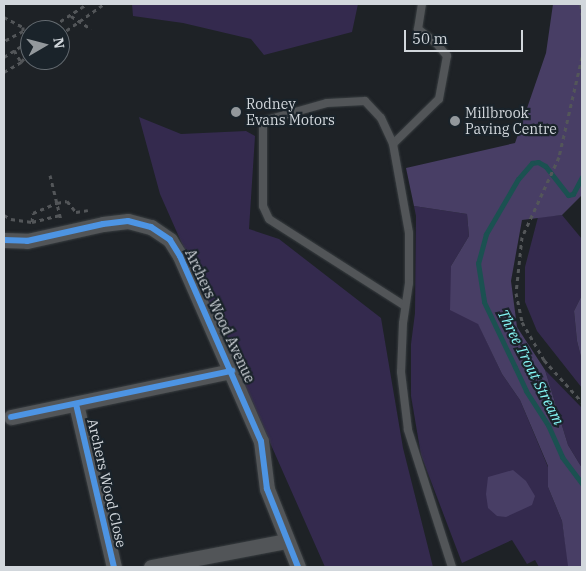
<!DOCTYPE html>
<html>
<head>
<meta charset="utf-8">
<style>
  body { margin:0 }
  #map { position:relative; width:586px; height:571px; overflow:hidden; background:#1e2226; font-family:"IBM Plex Serif",serif }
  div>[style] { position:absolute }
  .green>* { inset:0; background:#342a4e }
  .forest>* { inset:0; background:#483e65 }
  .stream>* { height:5px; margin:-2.5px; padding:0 2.5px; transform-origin:2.5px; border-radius:2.5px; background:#1b5151 }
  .path>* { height:3px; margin-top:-1.5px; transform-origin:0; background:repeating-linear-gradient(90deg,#535659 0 4px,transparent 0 8px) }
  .roads { filter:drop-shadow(0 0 1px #383d40) drop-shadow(0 0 1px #383d40) }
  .lane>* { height:8px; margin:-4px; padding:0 4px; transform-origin:4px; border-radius:4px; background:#525558 }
  .street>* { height:15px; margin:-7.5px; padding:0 7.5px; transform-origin:7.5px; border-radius:7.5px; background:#525558 }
  .cycleway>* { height:6px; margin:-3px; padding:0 3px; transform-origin:3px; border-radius:3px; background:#4d94e3 }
  .dots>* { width:14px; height:14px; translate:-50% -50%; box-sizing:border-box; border:2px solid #1a232a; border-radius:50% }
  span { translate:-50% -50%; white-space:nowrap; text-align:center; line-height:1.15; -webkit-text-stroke:4.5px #1a232a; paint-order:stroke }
  .poi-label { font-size:14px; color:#d2d7dc }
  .left { translate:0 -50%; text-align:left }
  .street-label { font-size:14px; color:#d2d7dc }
  .water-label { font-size:15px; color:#85f7f6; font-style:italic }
  .frame { position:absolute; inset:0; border:5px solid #d2d7dc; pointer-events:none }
  .north { position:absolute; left:20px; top:20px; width:50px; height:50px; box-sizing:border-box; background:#1a232a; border:1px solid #646b71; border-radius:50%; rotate:82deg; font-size:14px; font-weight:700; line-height:20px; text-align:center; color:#d2d7dc }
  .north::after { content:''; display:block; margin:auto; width:18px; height:22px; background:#93989c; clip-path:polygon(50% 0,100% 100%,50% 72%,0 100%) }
  .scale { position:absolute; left:404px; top:30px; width:119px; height:22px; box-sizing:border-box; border:2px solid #d2d7dc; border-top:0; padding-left:6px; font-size:15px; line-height:18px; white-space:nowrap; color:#d2d7dc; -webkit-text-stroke:4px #1a232a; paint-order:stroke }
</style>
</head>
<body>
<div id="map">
  <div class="green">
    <div style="clip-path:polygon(132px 4px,358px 4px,352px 32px,264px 55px,251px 39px,183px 23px,133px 16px)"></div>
    <div style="clip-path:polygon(139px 117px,181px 134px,246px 131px,255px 136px,249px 229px,279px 239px,381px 318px,403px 448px,433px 567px,325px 567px,160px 194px)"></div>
    <div style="clip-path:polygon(414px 206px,467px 214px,469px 236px,451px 266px,502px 374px,520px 400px,548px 467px,548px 487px,562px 521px,569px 567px,539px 567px,535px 560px,527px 564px,512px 540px,462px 563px,421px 455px,411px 396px,411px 344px,415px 313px,416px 216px)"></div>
    <div style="clip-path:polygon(562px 215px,582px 239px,582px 295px,574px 311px,577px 341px,582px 361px,582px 388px,537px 331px,525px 302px,525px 267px,538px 217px)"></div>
    <div style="clip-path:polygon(545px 370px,582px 408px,582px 468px,568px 445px)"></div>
  </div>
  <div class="forest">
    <div style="clip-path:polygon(553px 4px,582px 4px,582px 195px,562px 215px,522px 220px,511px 281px,517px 327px,545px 370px,568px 445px,582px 468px,582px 567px,568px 566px,562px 521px,548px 487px,548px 466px,520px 400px,502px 374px,478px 324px,450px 310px,451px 266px,469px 236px,467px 214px,414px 206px,406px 168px,515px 143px,546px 53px)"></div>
    <div style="clip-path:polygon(582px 295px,582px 361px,577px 341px,574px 311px)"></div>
    <div style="clip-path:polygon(513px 470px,526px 481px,535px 496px,532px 505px,506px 517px,497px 516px,488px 508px,486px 494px,488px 477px)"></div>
  </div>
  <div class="stream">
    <div style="left:582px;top:177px;width:19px;rotate:118deg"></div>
    <div style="left:573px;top:194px;width:5px;rotate:169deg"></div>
    <div style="left:568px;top:195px;width:37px;rotate:-128deg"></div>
    <div style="left:545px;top:166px;width:8px;rotate:-150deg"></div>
    <div style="left:538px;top:162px;width:6px;rotate:171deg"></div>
    <div style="left:532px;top:163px;width:21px;rotate:131deg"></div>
    <div style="left:518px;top:179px;width:64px;rotate:120.2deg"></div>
    <div style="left:486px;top:234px;width:30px;rotate:105deg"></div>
    <div style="left:478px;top:263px;width:39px;rotate:81deg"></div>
    <div style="left:484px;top:302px;width:72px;rotate:64.5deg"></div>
    <div style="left:515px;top:367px;width:26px;rotate:65deg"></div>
    <div style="left:526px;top:391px;width:40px;rotate:57.1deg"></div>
    <div style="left:548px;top:425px;width:35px;rotate:66deg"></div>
    <div style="left:562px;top:457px;width:34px;rotate:53deg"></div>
  </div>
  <div class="path">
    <div style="left:581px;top:4px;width:11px;rotate:85deg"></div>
    <div style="left:71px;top:16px;width:24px;rotate:33deg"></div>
    <div style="left:4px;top:17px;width:21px;rotate:28deg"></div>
    <div style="left:23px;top:27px;width:4px;rotate:90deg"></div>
    <div style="left:23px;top:31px;width:21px;rotate:152deg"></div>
    <div style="left:47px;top:30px;width:48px;rotate:-33deg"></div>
    <div style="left:60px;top:35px;width:54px;rotate:-35.2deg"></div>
    <div style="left:14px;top:50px;width:14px;rotate:60deg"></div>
    <div style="left:4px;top:57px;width:31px;rotate:-32deg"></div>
    <div style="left:582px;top:57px;width:103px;rotate:103deg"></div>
    <div style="left:559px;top:157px;width:88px;rotate:114.8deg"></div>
    <div style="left:522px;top:237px;width:56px;rotate:96.1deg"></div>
    <div style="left:516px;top:293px;width:30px;rotate:78deg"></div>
    <div style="left:522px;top:322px;width:44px;rotate:59.9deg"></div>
    <div style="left:544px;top:360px;width:57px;rotate:47.9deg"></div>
    <div style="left:4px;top:72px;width:20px;rotate:-30deg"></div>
    <div style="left:21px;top:62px;width:13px;rotate:-48deg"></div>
    <div style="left:50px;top:175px;width:46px;rotate:76.3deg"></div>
    <div style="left:4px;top:215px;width:8px;rotate:30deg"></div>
    <div style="left:11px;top:219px;width:21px;rotate:8deg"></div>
    <div style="left:32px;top:222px;width:29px;rotate:-14deg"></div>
    <div style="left:32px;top:222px;width:9px;rotate:-84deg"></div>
    <div style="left:33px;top:213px;width:26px;rotate:-23deg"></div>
    <div style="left:57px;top:203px;width:10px;rotate:-11deg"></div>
    <div style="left:67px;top:201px;width:14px;rotate:51deg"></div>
    <div style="left:76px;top:212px;width:12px;rotate:-9deg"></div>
  </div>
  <div class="roads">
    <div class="lane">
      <div style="left:393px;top:144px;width:64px;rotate:-44.4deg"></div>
      <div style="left:439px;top:99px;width:44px;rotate:-79.5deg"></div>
      <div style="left:447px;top:56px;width:17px;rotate:-130deg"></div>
      <div style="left:436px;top:43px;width:23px;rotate:-142deg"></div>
      <div style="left:418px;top:29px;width:25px;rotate:-81deg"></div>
      <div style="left:405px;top:306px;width:161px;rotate:-147.4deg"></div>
      <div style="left:269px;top:219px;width:14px;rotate:-115deg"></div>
      <div style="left:263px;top:206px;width:85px;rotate:-90deg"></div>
      <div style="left:263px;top:121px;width:66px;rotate:-15.7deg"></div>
      <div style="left:327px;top:103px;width:38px;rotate:-3deg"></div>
      <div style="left:365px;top:101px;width:23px;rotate:47deg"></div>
      <div style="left:381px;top:118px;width:29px;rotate:65deg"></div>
      <div style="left:393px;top:144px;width:90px;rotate:79.8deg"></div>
      <div style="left:409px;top:233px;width:50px;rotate:90deg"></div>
      <div style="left:409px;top:283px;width:40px;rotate:98.5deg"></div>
      <div style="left:403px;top:323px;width:49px;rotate:92.3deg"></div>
      <div style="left:401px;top:372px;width:58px;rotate:83.1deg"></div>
      <div style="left:408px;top:430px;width:144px;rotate:72.2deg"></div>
    </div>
    <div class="street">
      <div style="left:4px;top:240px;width:23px;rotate:2deg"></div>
      <div style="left:27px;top:241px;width:78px;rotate:-12.6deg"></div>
      <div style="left:103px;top:224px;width:25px;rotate:-7deg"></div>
      <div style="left:128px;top:221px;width:24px;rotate:15deg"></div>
      <div style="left:151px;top:227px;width:23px;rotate:34deg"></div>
      <div style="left:170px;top:240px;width:19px;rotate:58deg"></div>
      <div style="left:180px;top:256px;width:202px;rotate:66.4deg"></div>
      <div style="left:261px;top:441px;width:48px;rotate:82.9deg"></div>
      <div style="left:267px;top:489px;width:84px;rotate:68.3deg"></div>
      <div style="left:76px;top:404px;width:167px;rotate:76.9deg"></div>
      <div style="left:11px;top:417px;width:226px;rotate:-11.8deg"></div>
      <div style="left:151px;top:567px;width:137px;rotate:-10.9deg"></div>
    </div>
  </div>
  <div class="cycleway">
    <div style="left:4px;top:240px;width:23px;rotate:2deg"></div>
    <div style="left:27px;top:241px;width:78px;rotate:-12.6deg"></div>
    <div style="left:103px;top:224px;width:25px;rotate:-7deg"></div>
    <div style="left:128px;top:221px;width:24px;rotate:15deg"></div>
    <div style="left:151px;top:227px;width:23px;rotate:34deg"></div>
    <div style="left:170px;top:240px;width:19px;rotate:58deg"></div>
    <div style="left:180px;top:256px;width:202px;rotate:66.4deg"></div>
    <div style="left:261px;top:441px;width:48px;rotate:82.9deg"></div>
    <div style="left:267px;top:489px;width:84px;rotate:68.3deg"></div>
    <div style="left:76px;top:404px;width:167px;rotate:76.9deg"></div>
    <div style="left:11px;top:417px;width:226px;rotate:-11.8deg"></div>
  </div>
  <div class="dots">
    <div style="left:236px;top:112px;background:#93989c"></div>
    <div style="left:455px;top:121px;background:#93989c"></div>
  </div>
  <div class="poi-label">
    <span class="left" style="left:246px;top:112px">Rodney<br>Evans Motors</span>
    <span class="left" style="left:465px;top:121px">Millbrook<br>Paving Centre</span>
  </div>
  <div class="street-label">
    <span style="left:220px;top:316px;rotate:65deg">Archers Wood Avenue</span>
    <span style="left:107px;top:483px;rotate:77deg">Archers Wood Close</span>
  </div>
  <div class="water-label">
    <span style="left:531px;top:367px;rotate:63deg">Three Trout Stream</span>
  </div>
  <div class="frame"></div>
  <div class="north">N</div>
  <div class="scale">50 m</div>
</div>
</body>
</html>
